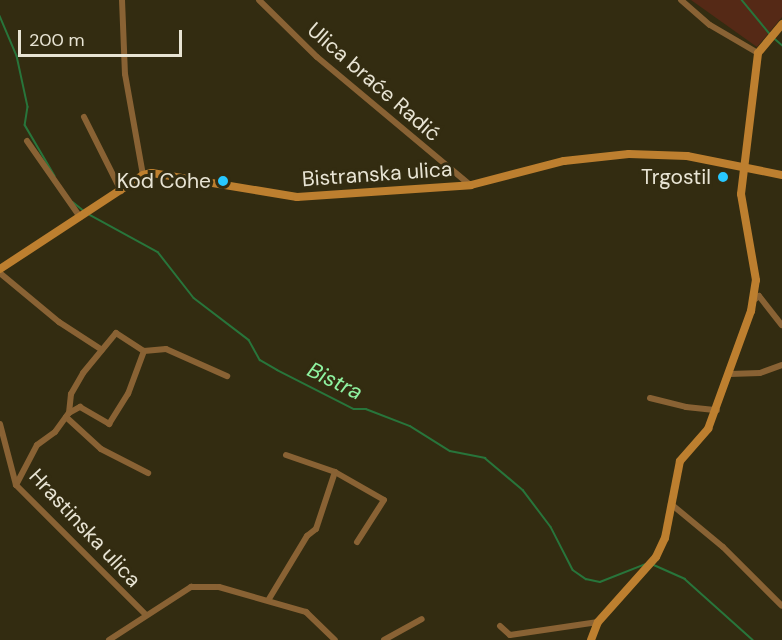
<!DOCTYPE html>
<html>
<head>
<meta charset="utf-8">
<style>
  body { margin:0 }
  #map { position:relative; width:782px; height:640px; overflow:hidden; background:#332c11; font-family:"DM Sans",sans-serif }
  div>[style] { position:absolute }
  .green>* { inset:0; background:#552916 }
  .stream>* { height:1.5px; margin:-0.75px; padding:0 0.75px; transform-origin:0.75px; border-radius:0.75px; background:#28753b }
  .street>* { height:6px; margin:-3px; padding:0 3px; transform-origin:3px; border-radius:3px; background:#896234 }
  .secondary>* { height:8px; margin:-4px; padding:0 4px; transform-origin:4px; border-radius:4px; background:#bd7f2f }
  .dots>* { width:16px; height:16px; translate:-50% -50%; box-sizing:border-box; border:3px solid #332c11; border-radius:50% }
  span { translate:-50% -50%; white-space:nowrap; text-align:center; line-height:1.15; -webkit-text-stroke:6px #332c11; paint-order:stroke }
  .street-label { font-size:21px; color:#e8e4d4 }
  .poi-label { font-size:21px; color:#e8e4d4 }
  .right { translate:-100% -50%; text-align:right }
  .water-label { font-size:22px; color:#8ff3a1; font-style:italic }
  .scale { position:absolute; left:18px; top:30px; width:164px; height:27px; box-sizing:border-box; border:3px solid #e8e4d4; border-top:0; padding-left:8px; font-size:18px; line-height:21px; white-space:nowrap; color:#e8e4d4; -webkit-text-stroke:4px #332c11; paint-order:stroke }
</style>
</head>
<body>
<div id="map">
  <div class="green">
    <div style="clip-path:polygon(691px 0,782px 0,782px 17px,757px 47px)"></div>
  </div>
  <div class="stream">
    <div style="left:742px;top:0;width:44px;rotate:50.5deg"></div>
    <div style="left:0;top:16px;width:43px;rotate:67deg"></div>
    <div style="left:17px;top:56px;width:52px;rotate:77.8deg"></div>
    <div style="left:28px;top:107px;width:18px;rotate:99deg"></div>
    <div style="left:25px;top:125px;width:59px;rotate:59.5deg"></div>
    <div style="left:774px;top:38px;width:11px;rotate:41deg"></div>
    <div style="left:73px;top:202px;width:13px;rotate:39deg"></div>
    <div style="left:90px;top:215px;width:77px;rotate:28.6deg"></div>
    <div style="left:158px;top:252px;width:58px;rotate:52deg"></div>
    <div style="left:194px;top:298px;width:69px;rotate:37.4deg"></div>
    <div style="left:249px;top:340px;width:23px;rotate:61deg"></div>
    <div style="left:260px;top:360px;width:20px;rotate:30deg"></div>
    <div style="left:277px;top:370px;width:86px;rotate:26.9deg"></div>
    <div style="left:354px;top:409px;width:12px"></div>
    <div style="left:366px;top:409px;width:47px;rotate:21.1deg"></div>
    <div style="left:410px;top:426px;width:47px;rotate:32deg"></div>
    <div style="left:450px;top:451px;width:36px;rotate:11deg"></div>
    <div style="left:485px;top:458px;width:50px;rotate:40.1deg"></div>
    <div style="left:523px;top:490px;width:46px;rotate:52.9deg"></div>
    <div style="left:551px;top:527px;width:48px;rotate:62.9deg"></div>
    <div style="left:573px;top:570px;width:16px;rotate:35deg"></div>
    <div style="left:586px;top:579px;width:14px;rotate:12deg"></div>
    <div style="left:600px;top:582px;width:49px;rotate:-21.4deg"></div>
    <div style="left:654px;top:565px;width:34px;rotate:24deg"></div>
    <div style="left:685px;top:579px;width:91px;rotate:41.9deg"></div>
  </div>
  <div class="street">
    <div style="left:122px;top:0;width:74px;rotate:87.7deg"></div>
    <div style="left:125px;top:74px;width:103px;rotate:79.9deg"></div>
    <div style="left:259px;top:0;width:81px;rotate:44.5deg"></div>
    <div style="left:317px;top:57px;width:199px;rotate:39.9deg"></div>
    <div style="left:681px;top:0;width:38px;rotate:41deg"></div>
    <div style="left:710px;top:25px;width:56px;rotate:30.3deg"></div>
    <div style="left:84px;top:117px;width:83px;rotate:63.4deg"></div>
    <div style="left:27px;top:141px;width:93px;rotate:55.1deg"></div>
    <div style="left:0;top:273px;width:77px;rotate:39.7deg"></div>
    <div style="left:59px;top:322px;width:51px;rotate:33.1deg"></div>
    <div style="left:755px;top:299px;width:5px;rotate:-37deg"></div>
    <div style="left:759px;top:296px;width:37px;rotate:52deg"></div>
    <div style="left:730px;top:374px;width:30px;rotate:-2deg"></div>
    <div style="left:760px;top:373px;width:23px;rotate:-20deg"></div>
    <div style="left:650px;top:398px;width:37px;rotate:14deg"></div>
    <div style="left:686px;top:407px;width:31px;rotate:6deg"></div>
    <div style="left:69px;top:413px;width:19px;rotate:-84deg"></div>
    <div style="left:71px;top:394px;width:24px;rotate:-60deg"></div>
    <div style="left:83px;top:373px;width:52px;rotate:-50.5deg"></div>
    <div style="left:116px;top:333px;width:33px;rotate:33deg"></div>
    <div style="left:66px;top:417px;width:47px;rotate:42.4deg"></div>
    <div style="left:101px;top:449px;width:53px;rotate:27.1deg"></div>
    <div style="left:0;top:424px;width:63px;rotate:75.3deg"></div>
    <div style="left:16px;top:485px;width:182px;rotate:45deg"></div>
    <div style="left:286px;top:455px;width:52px;rotate:19.1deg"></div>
    <div style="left:335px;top:472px;width:56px;rotate:29.7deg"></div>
    <div style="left:384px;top:500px;width:50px;rotate:122.7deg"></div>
    <div style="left:16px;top:485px;width:45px;rotate:-62.3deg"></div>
    <div style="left:37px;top:445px;width:22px;rotate:-36deg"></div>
    <div style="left:55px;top:432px;width:24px;rotate:-54deg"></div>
    <div style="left:69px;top:413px;width:13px;rotate:-29deg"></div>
    <div style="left:80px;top:407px;width:34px;rotate:30deg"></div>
    <div style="left:109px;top:424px;width:36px;rotate:-58deg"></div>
    <div style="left:128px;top:394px;width:46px;rotate:-69.6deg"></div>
    <div style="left:144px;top:351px;width:22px;rotate:-5deg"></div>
    <div style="left:166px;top:349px;width:67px;rotate:23.9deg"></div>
    <div style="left:671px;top:504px;width:67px;rotate:39.6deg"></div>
    <div style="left:723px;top:547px;width:83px;rotate:45deg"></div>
    <div style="left:269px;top:599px;width:74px;rotate:-58.9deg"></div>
    <div style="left:307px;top:536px;width:11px;rotate:-38deg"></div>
    <div style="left:316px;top:529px;width:60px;rotate:-71.6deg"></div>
    <div style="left:500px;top:626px;width:13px;rotate:42deg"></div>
    <div style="left:510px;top:635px;width:89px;rotate:-8.4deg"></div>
    <div style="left:109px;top:640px;width:98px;rotate:-32.9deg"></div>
    <div style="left:191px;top:587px;width:28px"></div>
    <div style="left:219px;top:587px;width:91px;rotate:16deg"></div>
    <div style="left:306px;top:612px;width:40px;rotate:44deg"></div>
    <div style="left:384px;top:640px;width:43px;rotate:-28.9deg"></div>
  </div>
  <div class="secondary">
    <div style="left:0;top:269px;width:171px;rotate:-33.3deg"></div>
    <div style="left:143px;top:175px;width:9px;rotate:-13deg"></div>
    <div style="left:152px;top:173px;width:147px;rotate:9.4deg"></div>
    <div style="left:297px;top:197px;width:174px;rotate:-3.9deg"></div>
    <div style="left:471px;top:185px;width:96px;rotate:-14.5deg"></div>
    <div style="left:564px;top:161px;width:65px;rotate:-6.1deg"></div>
    <div style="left:629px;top:154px;width:58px;rotate:2deg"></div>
    <div style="left:687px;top:156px;width:97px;rotate:11.3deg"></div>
    <div style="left:591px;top:640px;width:19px;rotate:-69deg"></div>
    <div style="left:598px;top:622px;width:87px;rotate:-48.3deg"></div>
    <div style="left:656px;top:557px;width:21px;rotate:-65deg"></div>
    <div style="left:665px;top:538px;width:78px;rotate:-79deg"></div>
    <div style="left:680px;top:461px;width:43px;rotate:-48.8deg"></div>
    <div style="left:708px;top:429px;width:126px;rotate:-70deg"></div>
    <div style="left:751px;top:311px;width:31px;rotate:-81deg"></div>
    <div style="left:756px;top:280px;width:87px;rotate:-99.9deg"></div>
    <div style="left:741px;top:194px;width:142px;rotate:-83.1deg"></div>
    <div style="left:758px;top:53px;width:38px;rotate:-50deg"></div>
  </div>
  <div class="dots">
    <div style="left:723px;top:177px;background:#28c8ff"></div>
    <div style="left:223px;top:181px;background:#28c8ff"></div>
  </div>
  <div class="street-label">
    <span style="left:374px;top:82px;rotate:41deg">Ulica braće Radić</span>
    <span style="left:377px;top:174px;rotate:-4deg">Bistranska ulica</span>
    <span style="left:85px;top:528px;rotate:47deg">Hrastinska ulica</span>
  </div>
  <div class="poi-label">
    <span class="right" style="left:711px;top:177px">Trgostil</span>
    <span class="right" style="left:211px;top:181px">Kod Cohe</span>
  </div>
  <div class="water-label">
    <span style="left:335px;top:381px;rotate:26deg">Bistra</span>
  </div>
  <div class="scale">200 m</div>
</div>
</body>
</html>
